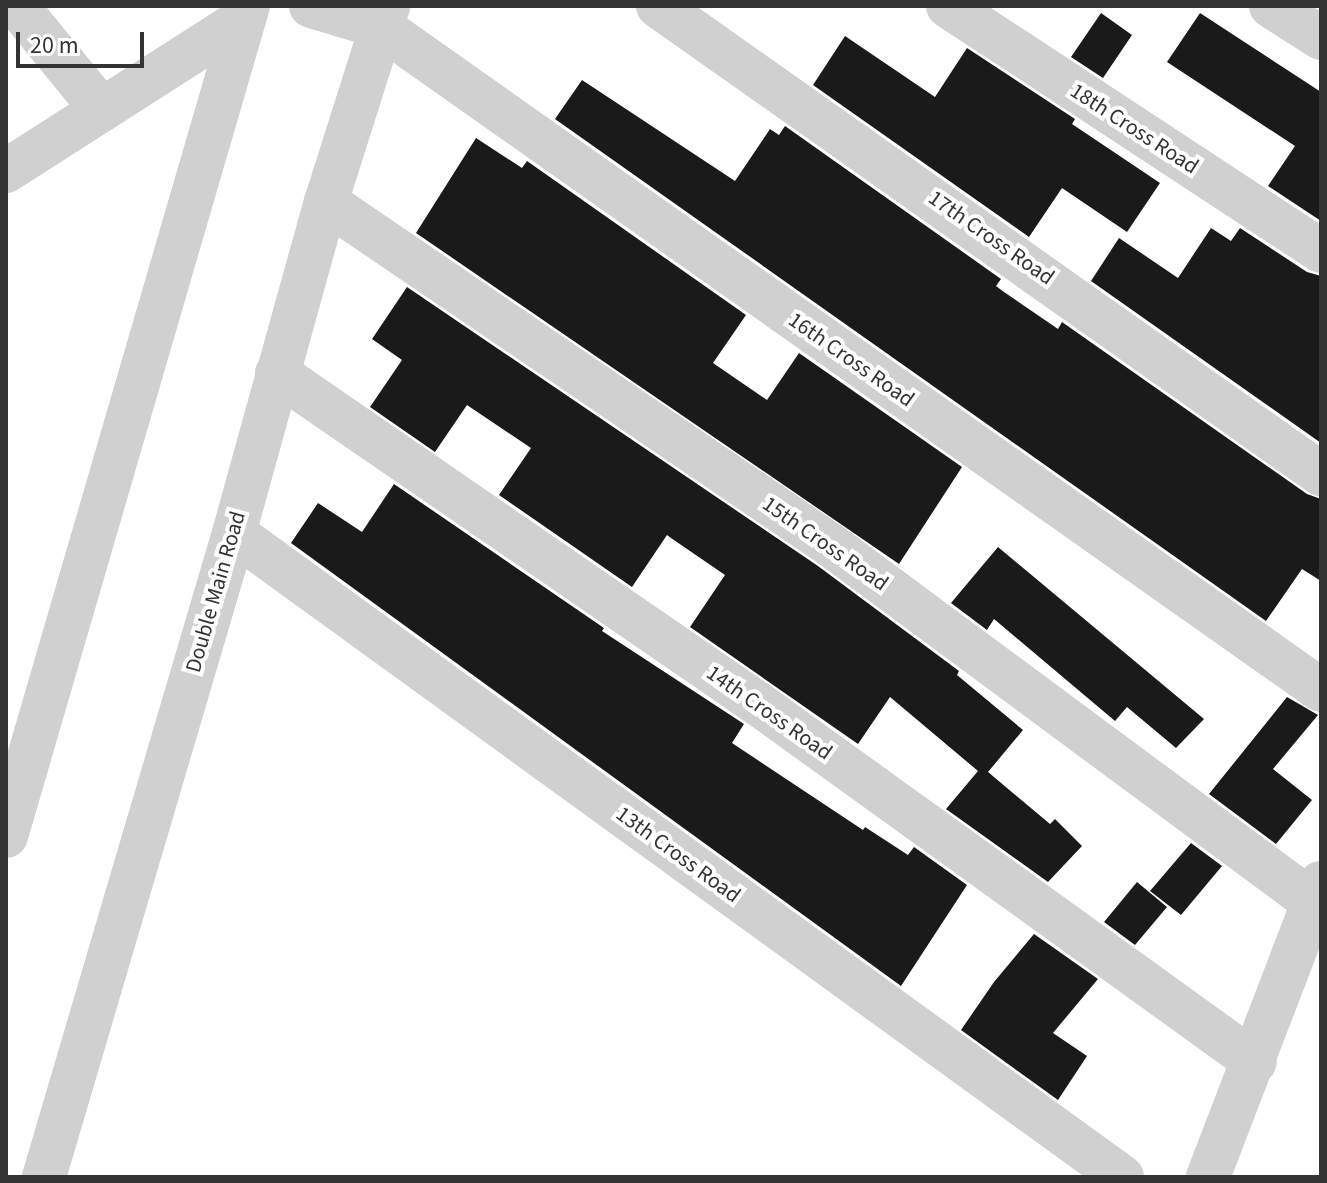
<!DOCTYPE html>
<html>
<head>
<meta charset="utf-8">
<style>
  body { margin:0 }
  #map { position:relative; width:1327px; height:1183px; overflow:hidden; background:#fff; font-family:"Source Sans 3",sans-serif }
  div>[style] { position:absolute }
  .building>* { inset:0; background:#1a1a1a }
  .minor>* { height:44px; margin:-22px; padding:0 22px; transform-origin:22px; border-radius:22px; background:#d0d0d0 }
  span { translate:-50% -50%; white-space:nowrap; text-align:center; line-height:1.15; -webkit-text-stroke:8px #fff; paint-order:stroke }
  .street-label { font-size:22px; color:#333 }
  .frame { position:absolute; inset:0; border:8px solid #333; pointer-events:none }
  .scale { position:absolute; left:16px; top:32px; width:128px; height:36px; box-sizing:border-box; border:4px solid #333; border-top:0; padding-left:10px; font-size:24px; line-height:28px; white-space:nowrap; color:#333; -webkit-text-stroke:6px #fff; paint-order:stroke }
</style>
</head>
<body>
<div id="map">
  <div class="building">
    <div style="clip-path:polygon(1101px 13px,1132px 35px,1103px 78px,1071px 57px)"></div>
    <div style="clip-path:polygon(1200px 13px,1321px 92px,1321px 221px,1268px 186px,1295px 146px,1167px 62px)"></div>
    <div style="clip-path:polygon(845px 36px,935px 97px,967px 48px,1075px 119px,1072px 124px,1160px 183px,1127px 232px,1062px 188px,1029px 237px,813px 85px)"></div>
    <div style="clip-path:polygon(582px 80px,735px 181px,770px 129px,779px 135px,785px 126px,1001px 279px,996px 286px,1004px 292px,1058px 329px,1062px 322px,1307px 494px,1321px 499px,1321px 581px,1302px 569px,1266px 621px,555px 119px)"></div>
    <div style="clip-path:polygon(476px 138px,522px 168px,527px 161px,746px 315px,713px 363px,767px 400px,799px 353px,962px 467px,899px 564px,416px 233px)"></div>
    <div style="clip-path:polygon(1211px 228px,1231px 241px,1240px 228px,1307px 272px,1321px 276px,1321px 443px,1091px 281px,1119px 238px,1178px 278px)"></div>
    <div style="clip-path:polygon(407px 287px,818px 566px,959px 671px,957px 675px,1023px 730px,988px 772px,1050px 824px,1055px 819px,1082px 846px,1048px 882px,946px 809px,978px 771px,890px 697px,858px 744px,690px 627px,725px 575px,671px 538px,667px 535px,632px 587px,499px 495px,531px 448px,467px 405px,435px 452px,370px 407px,402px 360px,372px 339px)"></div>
    <div style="clip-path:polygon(394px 484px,604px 628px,602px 631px,744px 724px,732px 743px,863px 830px,865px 827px,908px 855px,914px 847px,967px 885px,901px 986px,291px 543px,318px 503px,362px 532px)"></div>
    <div style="clip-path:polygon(998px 547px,1204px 719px,1176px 748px,1127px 707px,1115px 721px,994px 619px,987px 630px,951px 603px)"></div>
    <div style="clip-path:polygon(1287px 697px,1318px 715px,1273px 769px,1312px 800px,1276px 844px,1209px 794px)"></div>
    <div style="clip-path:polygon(1191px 843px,1222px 866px,1181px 915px,1150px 891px)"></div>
    <div style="clip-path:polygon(1137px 882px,1167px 907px,1135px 945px,1104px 922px)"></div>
    <div style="clip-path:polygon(1034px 934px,1098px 979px,1053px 1033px,1087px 1056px,1058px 1100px,961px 1030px,994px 982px)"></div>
  </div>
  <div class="minor">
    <div style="left:17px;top:6px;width:134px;rotate:50.7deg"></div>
    <div style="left:311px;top:6px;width:73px;rotate:16.7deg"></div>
    <div style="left:381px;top:27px;width:1150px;rotate:35.2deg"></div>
    <div style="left:658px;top:6px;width:812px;rotate:35.22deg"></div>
    <div style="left:948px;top:6px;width:446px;rotate:33.3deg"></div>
    <div style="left:1271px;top:6px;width:59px;rotate:32.6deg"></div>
    <div style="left:6px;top:171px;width:282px;rotate:-32.6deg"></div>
    <div style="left:326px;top:202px;width:612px;rotate:34.21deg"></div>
    <div style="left:832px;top:546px;width:598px;rotate:36.51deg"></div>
    <div style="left:277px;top:373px;width:591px;rotate:34.52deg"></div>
    <div style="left:764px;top:708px;width:605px;rotate:35.79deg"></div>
    <div style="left:234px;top:533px;width:1097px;rotate:35.95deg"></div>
    <div style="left:6px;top:836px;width:865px;rotate:-73.75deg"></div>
    <div style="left:44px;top:1177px;width:671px;rotate:-73.56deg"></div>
    <div style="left:234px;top:533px;width:344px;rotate:-74.5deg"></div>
    <div style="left:326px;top:202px;width:206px;rotate:-72.4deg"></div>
    <div style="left:1208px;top:1177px;width:315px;rotate:-69deg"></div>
  </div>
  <div class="street-label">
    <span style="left:1134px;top:129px;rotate:33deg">18th Cross Road</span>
    <span style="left:991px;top:238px;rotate:35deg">17th Cross Road</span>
    <span style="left:851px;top:360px;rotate:35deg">16th Cross Road</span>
    <span style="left:825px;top:544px;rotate:35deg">15th Cross Road</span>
    <span style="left:216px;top:592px;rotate:-74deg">Double Main Road</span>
    <span style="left:769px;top:713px;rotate:35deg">14th Cross Road</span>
    <span style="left:678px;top:855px;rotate:36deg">13th Cross Road</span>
  </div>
  <div class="frame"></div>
  <div class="scale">20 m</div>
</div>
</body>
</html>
